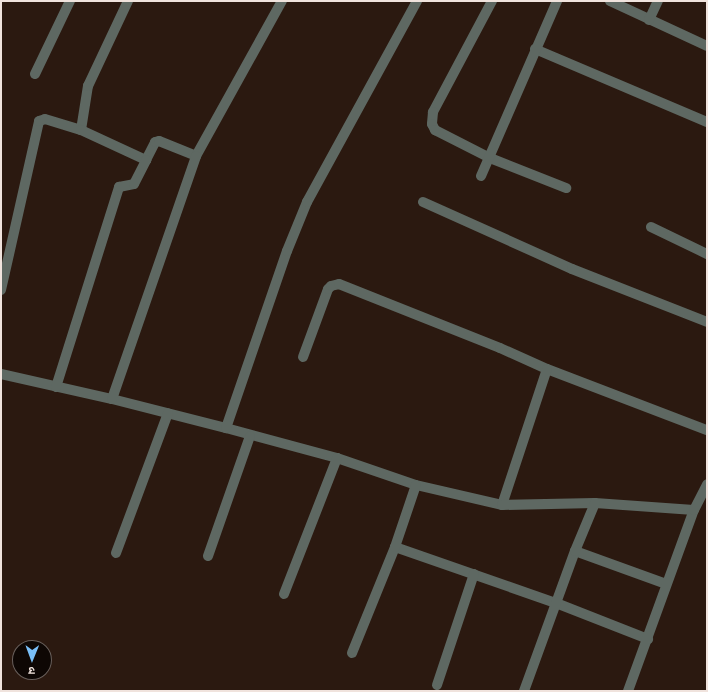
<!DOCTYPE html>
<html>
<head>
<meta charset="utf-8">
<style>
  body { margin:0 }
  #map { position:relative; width:708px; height:692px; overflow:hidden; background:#2b1910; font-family:"Noto Serif","Noto Sans Devanagari",serif }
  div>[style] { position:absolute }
  .minor>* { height:10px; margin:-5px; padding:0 5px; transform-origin:5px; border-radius:5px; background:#5e6862 }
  span { translate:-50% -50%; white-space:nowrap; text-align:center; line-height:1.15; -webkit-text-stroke:4px #0e0704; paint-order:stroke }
  .frame { position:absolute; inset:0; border:2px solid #f0e3dd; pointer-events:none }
  .north { position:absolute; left:12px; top:640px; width:40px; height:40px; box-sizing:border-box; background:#0e0704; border:1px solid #685f5b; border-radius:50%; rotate:181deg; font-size:11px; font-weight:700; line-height:16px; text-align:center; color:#f0e3dd }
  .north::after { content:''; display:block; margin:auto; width:14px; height:18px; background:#79bff8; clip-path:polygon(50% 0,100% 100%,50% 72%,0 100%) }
</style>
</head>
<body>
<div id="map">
  <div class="minor">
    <div style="left:492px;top:1px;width:126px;rotate:118deg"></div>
    <div style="left:433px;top:112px;width:12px;rotate:95deg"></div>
    <div style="left:432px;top:124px;width:7px;rotate:63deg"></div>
    <div style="left:435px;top:130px;width:62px;rotate:27deg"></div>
    <div style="left:490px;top:158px;width:82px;rotate:21.5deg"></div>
    <div style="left:610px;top:1px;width:107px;rotate:24.9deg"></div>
    <div style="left:649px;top:20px;width:21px;rotate:-65deg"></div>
    <div style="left:535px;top:49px;width:187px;rotate:23deg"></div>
    <div style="left:35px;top:74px;width:81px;rotate:-64.4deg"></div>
    <div style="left:81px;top:130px;width:45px;rotate:-81deg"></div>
    <div style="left:88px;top:86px;width:94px;rotate:-64.8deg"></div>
    <div style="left:481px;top:176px;width:191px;rotate:-66.5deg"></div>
    <div style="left:423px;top:202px;width:163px;rotate:24.2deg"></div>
    <div style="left:572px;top:269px;width:145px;rotate:21.4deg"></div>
    <div style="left:651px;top:227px;width:62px;rotate:25.7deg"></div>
    <div style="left:1px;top:290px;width:173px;rotate:-77.3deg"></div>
    <div style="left:39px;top:121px;width:6px;rotate:-18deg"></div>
    <div style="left:45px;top:119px;width:38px;rotate:17deg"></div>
    <div style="left:81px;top:130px;width:72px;rotate:24.8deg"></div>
    <div style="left:146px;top:160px;width:20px;rotate:-63deg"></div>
    <div style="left:155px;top:142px;width:4px;rotate:-14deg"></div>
    <div style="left:159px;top:141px;width:40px;rotate:22deg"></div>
    <div style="left:196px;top:156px;width:177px;rotate:-61deg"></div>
    <div style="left:303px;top:357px;width:72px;rotate:-69.8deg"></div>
    <div style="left:328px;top:289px;width:4px;rotate:-45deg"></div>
    <div style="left:331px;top:286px;width:8px;rotate:-14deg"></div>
    <div style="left:339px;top:284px;width:173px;rotate:21.7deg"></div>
    <div style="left:500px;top:348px;width:51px;rotate:24.1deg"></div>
    <div style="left:547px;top:369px;width:171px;rotate:20.9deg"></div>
    <div style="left:1px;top:374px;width:114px;rotate:12.7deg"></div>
    <div style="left:112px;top:399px;width:118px;rotate:14.3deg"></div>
    <div style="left:226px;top:428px;width:115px;rotate:15.1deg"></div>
    <div style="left:337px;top:458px;width:83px;rotate:18.9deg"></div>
    <div style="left:416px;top:485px;width:88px;rotate:13.1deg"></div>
    <div style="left:502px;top:505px;width:143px;rotate:-71.7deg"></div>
    <div style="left:56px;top:387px;width:210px;rotate:-72.5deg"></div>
    <div style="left:119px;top:187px;width:15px;rotate:-11deg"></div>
    <div style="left:134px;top:184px;width:27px;rotate:-63deg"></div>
    <div style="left:112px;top:399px;width:257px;rotate:-70.9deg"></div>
    <div style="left:226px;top:428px;width:187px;rotate:-71deg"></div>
    <div style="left:287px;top:251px;width:53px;rotate:-67.8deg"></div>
    <div style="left:307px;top:202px;width:229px;rotate:-61.3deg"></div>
    <div style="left:502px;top:505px;width:93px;rotate:-1.2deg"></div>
    <div style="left:595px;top:503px;width:99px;rotate:4deg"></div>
    <div style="left:395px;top:547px;width:170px;rotate:19.2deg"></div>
    <div style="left:556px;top:603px;width:99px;rotate:21.4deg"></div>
    <div style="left:575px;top:551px;width:97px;rotate:19.9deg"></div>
    <div style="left:116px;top:553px;width:149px;rotate:-69.6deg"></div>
    <div style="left:208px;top:556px;width:127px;rotate:-70.7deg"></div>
    <div style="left:284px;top:594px;width:146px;rotate:-68.7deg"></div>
    <div style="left:352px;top:653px;width:114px;rotate:-67.9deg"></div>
    <div style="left:395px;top:547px;width:65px;rotate:-71.3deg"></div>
    <div style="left:437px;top:685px;width:117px;rotate:-71.6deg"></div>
    <div style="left:524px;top:691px;width:149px;rotate:-70deg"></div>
    <div style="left:575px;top:551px;width:52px;rotate:-67.4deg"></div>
    <div style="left:628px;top:691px;width:193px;rotate:-70deg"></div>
    <div style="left:694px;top:510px;width:29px;rotate:-63deg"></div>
  </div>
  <div class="frame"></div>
  <div class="north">उ</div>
</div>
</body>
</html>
